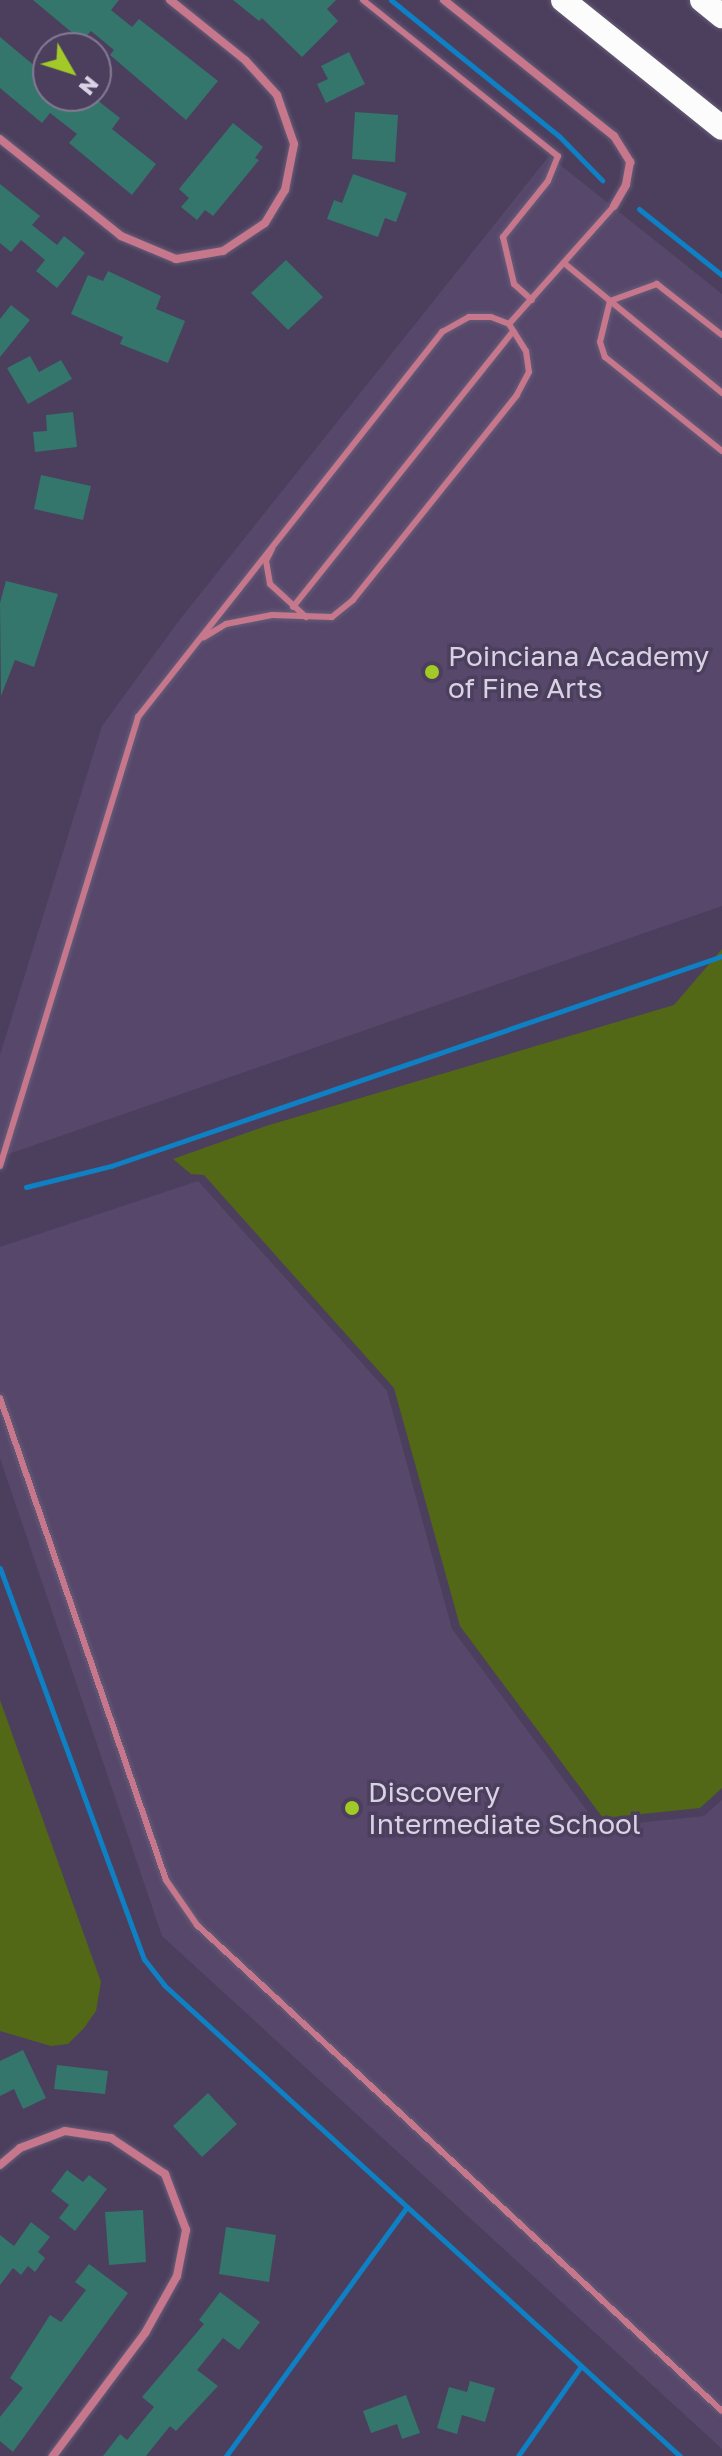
<!DOCTYPE html>
<html>
<head>
<meta charset="utf-8">
<style>
  body { margin:0 }
  #map { position:relative; width:722px; height:2456px; overflow:hidden; background:#4b3f5d; font-family:"Golos Text",sans-serif }
  div>[style] { position:absolute }
  .built>* { inset:0; background:#57486b }
  .green>* { inset:0; background:#536816 }
  .stream>* { height:5px; margin:-2.5px; padding:0 2.5px; transform-origin:2.5px; border-radius:2.5px; background:#0e80c3 }
  .building>* { inset:0; background:#34756c }
  .roads { filter:drop-shadow(0 0 2px #675c78) drop-shadow(0 0 2px #675c78) }
  .service>* { height:6px; margin:-3px; padding:0 3px; transform-origin:3px; border-radius:3px; background:#c7778c }
  .minor>* { height:8px; margin:-4px; padding:0 4px; transform-origin:4px; border-radius:4px; background:#c7778c }
  .motorway>* { height:24px; margin:-12px; padding:0 12px; transform-origin:12px; border-radius:12px; background:#fcfcfc }
  .dots>* { width:22px; height:22px; translate:-50% -50%; box-sizing:border-box; border:4px solid #4b3f5d; border-radius:50% }
  span { translate:-50% -50%; white-space:nowrap; text-align:center; line-height:1.15; -webkit-text-stroke:7px #4b3f5d; paint-order:stroke }
  .poi-label { font-size:28px; color:#d9d2e4 }
  .left { translate:0 -50%; text-align:left }
  .north { position:absolute; left:32px; top:32px; width:80px; height:80px; box-sizing:border-box; background:#4b3f5d; border:2px solid #847a93; border-radius:50%; rotate:129deg; font-size:22px; font-weight:700; line-height:32px; text-align:center; color:#d9d2e4 }
  .north::after { content:''; display:block; margin:auto; width:28px; height:36px; background:#a2c928; clip-path:polygon(50% 0,100% 100%,50% 72%,0 100%) }
</style>
</head>
<body>
<div id="map">
  <div class="built">
    <div style="clip-path:polygon(549px 156px,722px 294px,722px 906px,0 1157px,0 1055px,102px 726px,181px 618px)"></div>
    <div style="clip-path:polygon(198px 1181px,387px 1391px,452px 1629px,599px 1827px,704px 1816px,722px 1800px,722px 2449px,162px 1936px,0 1458px,0 1247px)"></div>
  </div>
  <div class="green">
    <div style="clip-path:polygon(722px 949px,722px 1788px,700px 1808px,603px 1818px,460px 1626px,394px 1388px,204px 1175px,191px 1174px,173px 1159px,266px 1126px,674px 1005px)"></div>
    <div style="clip-path:polygon(0 1700px,101px 1982px,96px 2011px,84px 2028px,68px 2044px,51px 2046px,0 2031px)"></div>
  </div>
  <div class="stream">
    <div style="left:391px;top:0;width:216px;rotate:39deg"></div>
    <div style="left:559px;top:136px;width:62px;rotate:45.7deg"></div>
    <div style="left:639px;top:209px;width:106px;rotate:38.5deg"></div>
    <div style="left:26px;top:1187px;width:88px;rotate:-13.9deg"></div>
    <div style="left:111px;top:1166px;width:646px;rotate:-18.97deg"></div>
    <div style="left:0;top:1568px;width:417px;rotate:69.8deg"></div>
    <div style="left:144px;top:1959px;width:33px;rotate:52deg"></div>
    <div style="left:164px;top:1985px;width:699px;rotate:42.39deg"></div>
    <div style="left:226px;top:2456px;width:308px;rotate:-54deg"></div>
    <div style="left:518px;top:2456px;width:110px;rotate:-55deg"></div>
  </div>
  <div class="building">
    <div style="clip-path:polygon(33px 0,119px 0,111px 10px,132px 27px,139px 19px,218px 81px,186px 120px,110px 55px,114px 50px,91px 31px,82px 41px)"></div>
    <div style="clip-path:polygon(233px 0,336px 0,327px 9px,338px 21px,302px 57px,262px 18px,259px 21px)"></div>
    <div style="clip-path:polygon(0 37px,48px 77px,48px 96px,92px 96px,120px 118px,112px 129px,156px 164px,132px 195px,69px 143px,77px 134px,50px 113px,42px 123px,0 88px)"></div>
    <div style="clip-path:polygon(349px 52px,365px 84px,326px 103px,317px 84px,328px 79px,321px 66px)"></div>
    <div style="clip-path:polygon(355px 112px,398px 115px,395px 162px,352px 159px)"></div>
    <div style="clip-path:polygon(233px 123px,263px 147px,255px 158px,259px 160px,213px 216px,205px 210px,197px 220px,181px 207px,189px 198px,179px 189px)"></div>
    <div style="clip-path:polygon(353px 174px,407px 193px,396px 222px,385px 218px,378px 237px,327px 219px,334px 200px,342px 203px)"></div>
    <div style="clip-path:polygon(0 184px,40px 216px,32px 225px,57px 245px,64px 236px,85px 253px,57px 288px,36px 271px,45px 260px,21px 240px,11px 252px,0 243px)"></div>
    <div style="clip-path:polygon(286px 260px,323px 297px,288px 330px,251px 293px)"></div>
    <div style="clip-path:polygon(108px 271px,161px 296px,156px 309px,185px 321px,168px 363px,120px 344px,123px 337px,71px 314px,88px 275px,103px 281px)"></div>
    <div style="clip-path:polygon(11px 305px,30px 320px,0 357px,0 319px)"></div>
    <div style="clip-path:polygon(30px 356px,39px 372px,61px 360px,72px 379px,28px 404px,7px 368px)"></div>
    <div style="clip-path:polygon(73px 412px,77px 447px,35px 452px,33px 432px,47px 431px,46px 415px)"></div>
    <div style="clip-path:polygon(41px 475px,91px 486px,83px 520px,34px 509px)"></div>
    <div style="clip-path:polygon(6px 581px,58px 594px,34px 667px,15px 660px,1px 696px,0 603px)"></div>
    <div style="clip-path:polygon(23px 2050px,46px 2098px,23px 2109px,14px 2089px,0 2096px,0 2061px)"></div>
    <div style="clip-path:polygon(57px 2065px,108px 2071px,105px 2094px,54px 2089px)"></div>
    <div style="clip-path:polygon(208px 2093px,237px 2124px,202px 2157px,173px 2126px)"></div>
    <div style="clip-path:polygon(67px 2170px,83px 2182px,89px 2175px,107px 2189px,75px 2231px,59px 2218px,69px 2205px,51px 2191px)"></div>
    <div style="clip-path:polygon(143px 2210px,146px 2262px,109px 2265px,105px 2212px)"></div>
    <div style="clip-path:polygon(31px 2222px,50px 2237px,38px 2252px,45px 2258px,35px 2272px,28px 2266px,21px 2275px,13px 2268px,0 2285px,0 2235px,14px 2246px)"></div>
    <div style="clip-path:polygon(226px 2227px,276px 2235px,269px 2282px,219px 2274px)"></div>
    <div style="clip-path:polygon(89px 2264px,128px 2293px,13px 2452px,0 2441px,0 2417px,23px 2388px,10px 2378px,50px 2315px,61px 2322px,86px 2290px,75px 2282px)"></div>
    <div style="clip-path:polygon(220px 2292px,260px 2322px,239px 2350px,223px 2338px,197px 2370px,218px 2386px,176px 2431px,170px 2426px,146px 2456px,103px 2456px,120px 2434px,127px 2440px,154px 2407px,142px 2397px,204px 2324px,199px 2320px)"></div>
    <div style="clip-path:polygon(470px 2381px,495px 2388px,485px 2422px,462px 2415px,457px 2434px,437px 2428px,449px 2387px,467px 2392px)"></div>
    <div style="clip-path:polygon(406px 2395px,420px 2433px,402px 2439px,397px 2424px,371px 2433px,363px 2411px)"></div>
  </div>
  <div class="roads">
    <div class="service">
      <div style="left:363px;top:0;width:250px;rotate:38.7deg"></div>
      <div style="left:558px;top:156px;width:27px;rotate:112deg"></div>
      <div style="left:548px;top:181px;width:72px;rotate:128.8deg"></div>
      <div style="left:503px;top:237px;width:48px;rotate:76.8deg"></div>
      <div style="left:514px;top:284px;width:24px;rotate:42deg"></div>
      <div style="left:564px;top:263px;width:205px;rotate:39.4deg"></div>
      <div style="left:509px;top:324px;width:158px;rotate:-48.3deg"></div>
      <div style="left:722px;top:335px;width:83px;rotate:-141.9deg"></div>
      <div style="left:657px;top:284px;width:50px;rotate:160.1deg"></div>
      <div style="left:610px;top:301px;width:42px;rotate:103.7deg"></div>
      <div style="left:600px;top:342px;width:16px;rotate:72deg"></div>
      <div style="left:605px;top:357px;width:150px;rotate:38.8deg"></div>
      <div style="left:272px;top:549px;width:13px;rotate:117deg"></div>
      <div style="left:266px;top:561px;width:23px;rotate:80deg"></div>
      <div style="left:270px;top:584px;width:49px;rotate:42.5deg"></div>
      <div style="left:293px;top:607px;width:353px;rotate:-51.4deg"></div>
      <div style="left:0;top:1166px;width:470px;rotate:-72.9deg"></div>
      <div style="left:138px;top:717px;width:491px;rotate:-51.7deg"></div>
      <div style="left:442px;top:332px;width:31px;rotate:-29deg"></div>
      <div style="left:469px;top:317px;width:22px"></div>
      <div style="left:491px;top:317px;width:19px;rotate:21deg"></div>
      <div style="left:509px;top:324px;width:32px;rotate:58deg"></div>
      <div style="left:526px;top:351px;width:21px;rotate:82deg"></div>
      <div style="left:529px;top:372px;width:26px;rotate:118deg"></div>
      <div style="left:517px;top:395px;width:263px;rotate:128.7deg"></div>
      <div style="left:353px;top:600px;width:27px;rotate:141deg"></div>
      <div style="left:332px;top:617px;width:60px;rotate:-178.1deg"></div>
      <div style="left:272px;top:615px;width:47px;rotate:168.9deg"></div>
      <div style="left:226px;top:624px;width:26px;rotate:149deg"></div>
      <div style="left:0;top:1398px;width:510px;rotate:71deg"></div>
      <div style="left:166px;top:1880px;width:55px;rotate:55.4deg"></div>
      <div style="left:197px;top:1925px;width:715px;rotate:42.79deg"></div>
    </div>
    <div class="minor">
      <div style="left:444px;top:0;width:218px;rotate:38.7deg"></div>
      <div style="left:614px;top:136px;width:31px;rotate:58deg"></div>
      <div style="left:630px;top:162px;width:23px;rotate:100deg"></div>
      <div style="left:626px;top:185px;width:24px;rotate:120deg"></div>
      <div style="left:0;top:139px;width:155px;rotate:38.7deg"></div>
      <div style="left:121px;top:236px;width:60px;rotate:22.7deg"></div>
      <div style="left:176px;top:259px;width:48px;rotate:-9.7deg"></div>
      <div style="left:223px;top:251px;width:50px;rotate:-33.7deg"></div>
      <div style="left:265px;top:223px;width:39px;rotate:-59deg"></div>
      <div style="left:285px;top:190px;width:47px;rotate:-78.9deg"></div>
      <div style="left:294px;top:144px;width:52px;rotate:-109.1deg"></div>
      <div style="left:277px;top:95px;width:47px;rotate:-132.4deg"></div>
      <div style="left:245px;top:60px;width:96px;rotate:-141.3deg"></div>
      <div style="left:0;top:2165px;width:26px;rotate:-40deg"></div>
      <div style="left:20px;top:2148px;width:48px;rotate:-20.7deg"></div>
      <div style="left:65px;top:2131px;width:47px;rotate:8.7deg"></div>
      <div style="left:111px;top:2138px;width:65px;rotate:33.7deg"></div>
      <div style="left:165px;top:2174px;width:60px;rotate:69.4deg"></div>
      <div style="left:186px;top:2230px;width:47px;rotate:101.1deg"></div>
      <div style="left:177px;top:2276px;width:65px;rotate:119.3deg"></div>
      <div style="left:145px;top:2333px;width:154px;rotate:126.8deg"></div>
    </div>
    <div class="motorway">
      <div style="left:563px;top:0;width:204px;rotate:38.8deg"></div>
      <div style="left:702px;top:0;width:26px;rotate:39deg"></div>
    </div>
  </div>
  <div class="dots">
    <div style="left:432px;top:672px;background:#a2c928"></div>
    <div style="left:352px;top:1808px;background:#a2c928"></div>
  </div>
  <div class="poi-label">
    <span class="left" style="left:448px;top:672px">Poinciana Academy<br>of Fine Arts</span>
    <span class="left" style="left:368px;top:1808px">Discovery<br>Intermediate School</span>
  </div>
  <div class="north">N</div>
</div>
</body>
</html>
